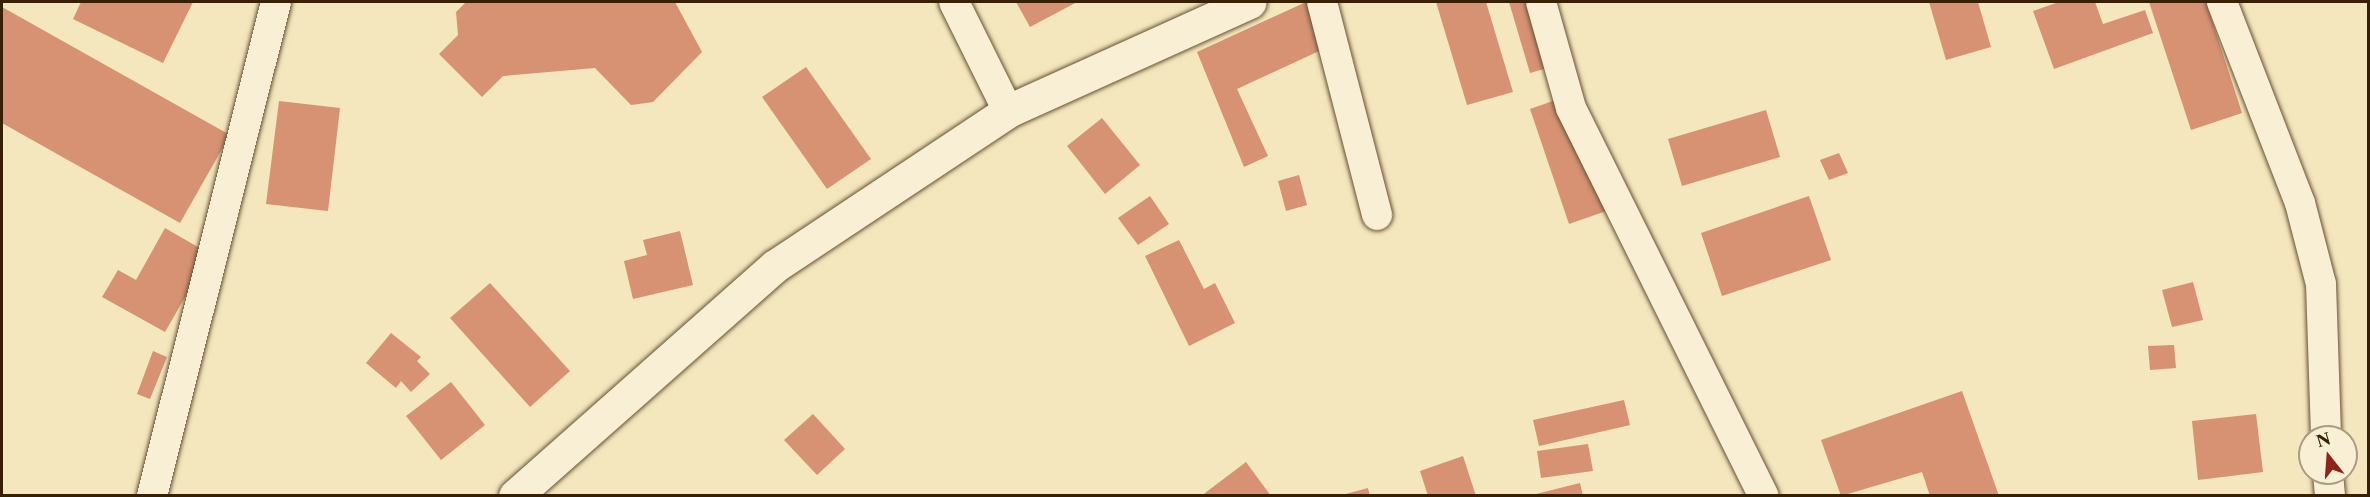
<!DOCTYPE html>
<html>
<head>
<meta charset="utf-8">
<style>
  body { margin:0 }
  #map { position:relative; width:2370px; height:497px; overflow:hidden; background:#f4e6bd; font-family:"Libre Caslon Text",serif }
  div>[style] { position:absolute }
  .building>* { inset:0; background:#d69273 }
  .roads { filter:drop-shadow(0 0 2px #665232) drop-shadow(0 0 2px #665232) }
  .street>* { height:30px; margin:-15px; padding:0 15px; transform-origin:15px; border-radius:15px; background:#f8efd4 }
  .secondary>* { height:33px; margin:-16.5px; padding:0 16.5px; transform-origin:16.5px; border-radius:16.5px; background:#f8efd4 }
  span { translate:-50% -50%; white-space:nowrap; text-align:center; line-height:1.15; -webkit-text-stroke:4.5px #f8efd4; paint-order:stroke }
  .frame { position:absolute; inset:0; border:3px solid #372003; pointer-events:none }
  .north { position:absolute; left:2298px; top:425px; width:60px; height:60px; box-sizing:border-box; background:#f8efd4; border:2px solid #ab9c80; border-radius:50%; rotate:343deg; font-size:16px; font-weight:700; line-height:24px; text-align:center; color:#372003 }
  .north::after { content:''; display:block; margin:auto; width:21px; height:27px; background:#8f2418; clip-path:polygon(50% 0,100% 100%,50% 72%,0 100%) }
</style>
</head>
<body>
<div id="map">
  <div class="building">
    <div style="clip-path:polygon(81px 2px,193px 2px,163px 63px,73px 19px)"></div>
    <div style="clip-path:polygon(466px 2px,675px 2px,702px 52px,653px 102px,631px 105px,595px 68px,503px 76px,482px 97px,439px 54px,458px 35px,456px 12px)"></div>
    <div style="clip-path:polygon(1016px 2px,1077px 2px,1030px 27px)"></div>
    <div style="clip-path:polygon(1306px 2px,1327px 2px,1345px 39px,1237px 89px,1268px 156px,1244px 167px,1197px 52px)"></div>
    <div style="clip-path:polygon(1436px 2px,1486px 2px,1513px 92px,1467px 105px)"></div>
    <div style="clip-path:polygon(1509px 2px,1535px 2px,1554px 66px,1530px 73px)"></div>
    <div style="clip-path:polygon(1929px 2px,1978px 2px,1991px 47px,1946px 60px)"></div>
    <div style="clip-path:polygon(2059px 2px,2095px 2px,2103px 24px,2145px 10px,2153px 33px,2054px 69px,2033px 11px)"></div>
    <div style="clip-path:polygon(2149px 2px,2206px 2px,2242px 113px,2191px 130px)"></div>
    <div style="clip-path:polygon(2px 7px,230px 135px,180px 223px,2px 123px)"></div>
    <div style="clip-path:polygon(806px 67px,871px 159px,827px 189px,762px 97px)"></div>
    <div style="clip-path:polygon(1570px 95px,1609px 210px,1569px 224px,1530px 109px)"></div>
    <div style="clip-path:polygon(279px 101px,340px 108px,328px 211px,266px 204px)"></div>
    <div style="clip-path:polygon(1766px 110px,1780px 157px,1682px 186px,1668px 139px)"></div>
    <div style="clip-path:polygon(1102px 118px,1140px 165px,1105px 194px,1067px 146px)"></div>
    <div style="clip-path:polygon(1839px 153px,1848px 173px,1829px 180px,1820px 160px)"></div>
    <div style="clip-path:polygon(1299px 175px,1307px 205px,1286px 211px,1278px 181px)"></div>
    <div style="clip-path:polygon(1150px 196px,1169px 224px,1138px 245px,1118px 218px)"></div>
    <div style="clip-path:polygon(1809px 196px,1831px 260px,1722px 296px,1701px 233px)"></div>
    <div style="clip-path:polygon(165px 228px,210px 254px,165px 332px,102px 297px,118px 270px,136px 280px)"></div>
    <div style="clip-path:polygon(680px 231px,693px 285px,633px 299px,624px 261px,647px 255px,643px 240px)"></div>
    <div style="clip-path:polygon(1179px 240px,1204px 289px,1215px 283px,1235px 323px,1189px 346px,1145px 256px)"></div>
    <div style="clip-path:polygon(2193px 282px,2203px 320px,2172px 327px,2162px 290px)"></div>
    <div style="clip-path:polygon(490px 283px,570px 371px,530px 407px,450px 318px)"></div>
    <div style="clip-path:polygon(391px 333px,421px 357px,417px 361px,430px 374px,411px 392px,401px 381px,396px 388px,366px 363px)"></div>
    <div style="clip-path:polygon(2174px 345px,2176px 368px,2150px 370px,2148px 346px)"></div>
    <div style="clip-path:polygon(153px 351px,167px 357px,150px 399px,137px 394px)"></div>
    <div style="clip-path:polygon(451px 382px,485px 425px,441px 460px,406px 416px)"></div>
    <div style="clip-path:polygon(1962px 391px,1999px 496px,1930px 496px,1922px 472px,1841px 496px,1821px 440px)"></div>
    <div style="clip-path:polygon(1624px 400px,1630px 425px,1539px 446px,1533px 420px)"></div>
    <div style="clip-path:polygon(813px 414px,845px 449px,817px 475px,784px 440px)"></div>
    <div style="clip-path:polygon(2256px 414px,2263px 472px,2198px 480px,2192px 421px)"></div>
    <div style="clip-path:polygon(1588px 444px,1593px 471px,1541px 478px,1537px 451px)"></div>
    <div style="clip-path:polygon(1463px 456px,1476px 496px,1428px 496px,1420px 471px)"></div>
    <div style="clip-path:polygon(1246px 462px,1271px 496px,1201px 496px)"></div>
    <div style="clip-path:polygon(1580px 483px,1583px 496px,1532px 496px,1532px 495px)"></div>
    <div style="clip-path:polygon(1368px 488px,1370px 496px,1342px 496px,1342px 495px)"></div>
  </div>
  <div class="roads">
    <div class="street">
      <div style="left:954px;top:2px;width:122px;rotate:63.6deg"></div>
      <div style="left:1322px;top:2px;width:220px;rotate:75.5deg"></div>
      <div style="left:1541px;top:2px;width:110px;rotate:74.2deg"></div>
      <div style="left:1571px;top:108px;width:433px;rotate:63.6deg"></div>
      <div style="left:2222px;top:2px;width:216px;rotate:68.8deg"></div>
      <div style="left:2300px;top:203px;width:84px;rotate:75.5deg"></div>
      <div style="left:2321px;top:284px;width:153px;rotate:88.1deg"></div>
      <div style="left:2328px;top:473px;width:23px;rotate:85deg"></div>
      <div style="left:152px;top:496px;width:509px;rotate:-75.91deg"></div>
    </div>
    <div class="secondary">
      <div style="left:515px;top:496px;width:347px;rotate:-41.5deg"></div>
      <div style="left:775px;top:266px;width:280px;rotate:-33.6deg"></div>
      <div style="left:1008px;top:111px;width:265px;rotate:-24.3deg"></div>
    </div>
  </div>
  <div class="frame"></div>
  <div class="north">N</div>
</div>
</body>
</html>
